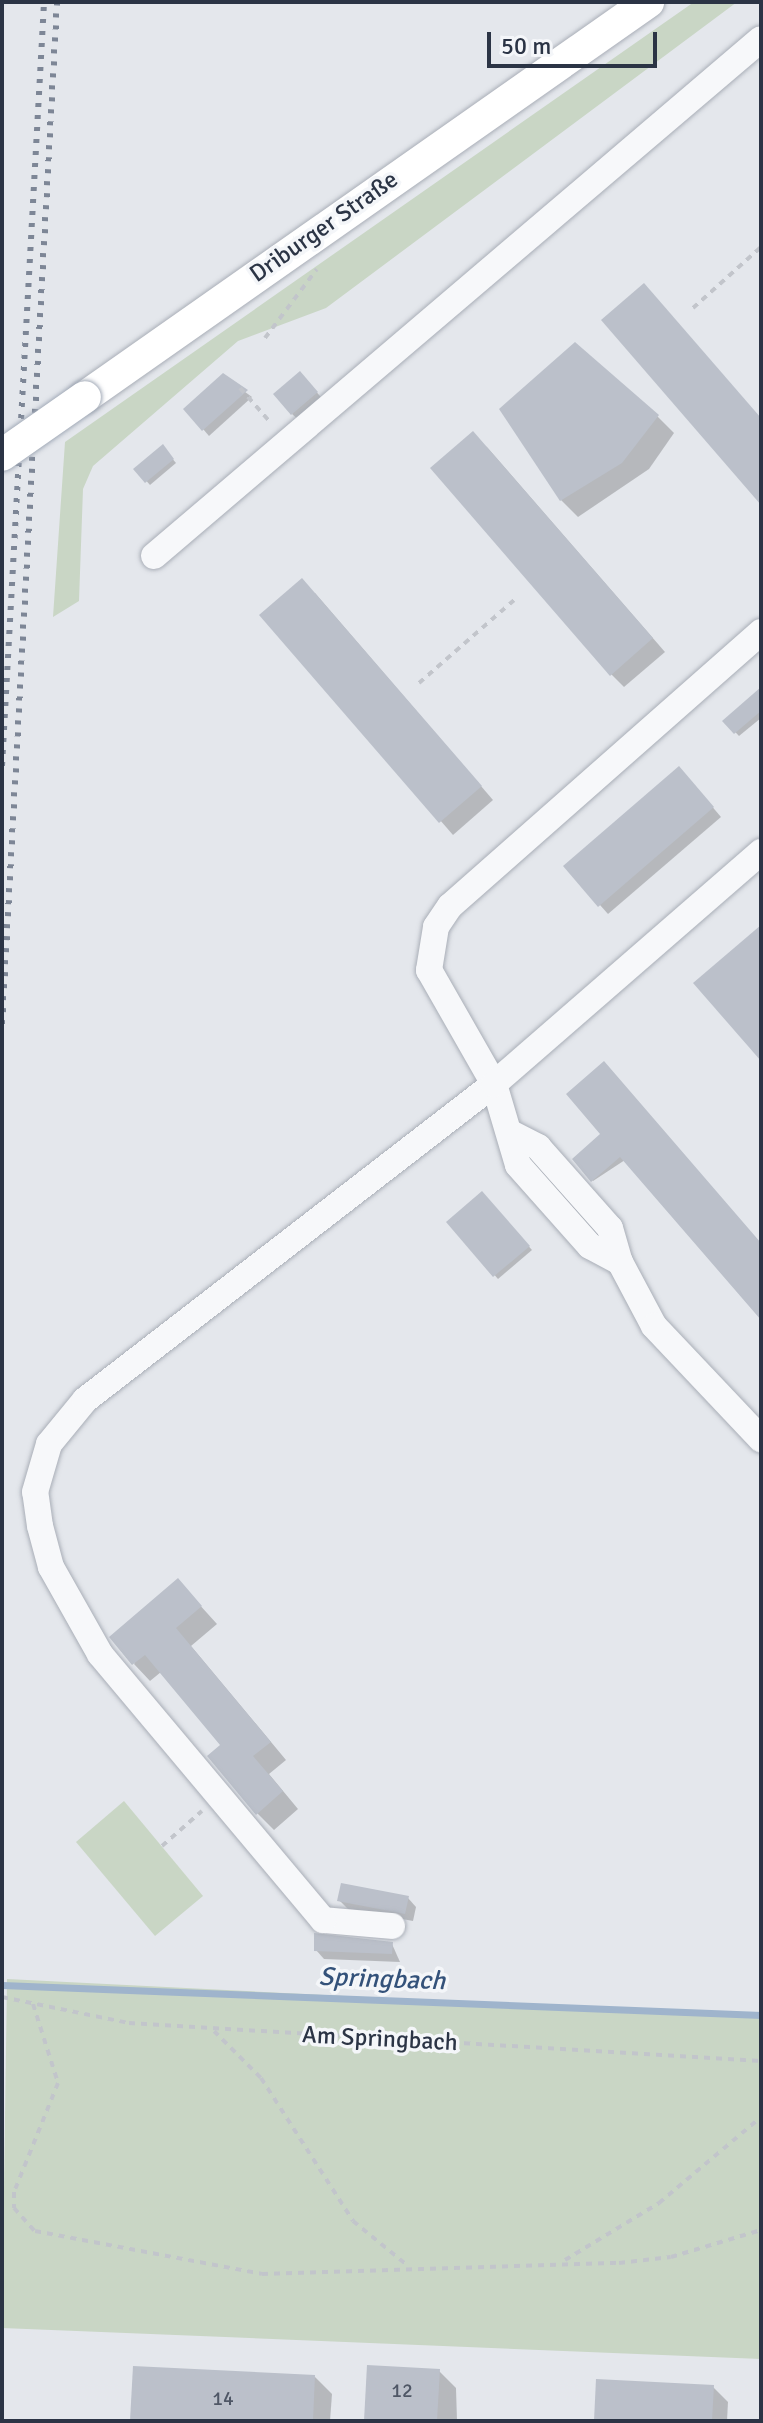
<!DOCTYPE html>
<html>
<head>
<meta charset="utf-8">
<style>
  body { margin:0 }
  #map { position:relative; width:763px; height:2423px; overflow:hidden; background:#e4e7ec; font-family:Signika,sans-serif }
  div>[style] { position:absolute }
  .green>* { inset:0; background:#c9d6c5 }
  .shadow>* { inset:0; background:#0003 }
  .stream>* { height:7px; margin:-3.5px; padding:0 3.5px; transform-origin:3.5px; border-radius:3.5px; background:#9fb4cc }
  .building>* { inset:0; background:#bbc0ca }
  .path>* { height:4px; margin-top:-2px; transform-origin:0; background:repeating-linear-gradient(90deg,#c2c5cb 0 6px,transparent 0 12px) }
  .roads { filter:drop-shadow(0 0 2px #a9aeb7) drop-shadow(0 0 2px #a9aeb7) }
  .minor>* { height:26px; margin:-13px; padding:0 13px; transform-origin:13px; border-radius:13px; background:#f7f8fa }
  .major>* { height:32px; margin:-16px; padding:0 16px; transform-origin:16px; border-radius:16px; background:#fff }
  .rail>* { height:6px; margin-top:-3px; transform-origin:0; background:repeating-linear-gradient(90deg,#7d8696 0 4px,transparent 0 12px) }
  .bridges { filter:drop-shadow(0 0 2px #a3abb8) drop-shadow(0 0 2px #a3abb8) }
  .major-bridge>* { height:32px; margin:-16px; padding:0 16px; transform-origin:16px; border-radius:16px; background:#fff }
  span { translate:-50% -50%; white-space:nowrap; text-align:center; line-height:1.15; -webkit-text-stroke:7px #f4f6f9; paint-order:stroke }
  .number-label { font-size:20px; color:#4f5766 }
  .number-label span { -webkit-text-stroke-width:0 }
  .street-label { font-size:24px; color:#2b3445 }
  .water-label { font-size:26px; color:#34527a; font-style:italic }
  .frame { position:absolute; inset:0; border:4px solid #2b3445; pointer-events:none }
  .scale { position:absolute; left:487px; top:32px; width:170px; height:36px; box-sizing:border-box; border:4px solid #2b3445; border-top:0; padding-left:10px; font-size:24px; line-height:28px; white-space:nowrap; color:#2b3445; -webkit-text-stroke:6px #f4f6f9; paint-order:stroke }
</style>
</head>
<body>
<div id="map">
  <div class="green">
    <div style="clip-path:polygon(694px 2px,737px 2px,326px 308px,238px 341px,93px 466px,83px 489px,79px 601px,53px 617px,65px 442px)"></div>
    <div style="clip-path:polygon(124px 1801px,203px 1896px,155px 1936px,76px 1842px)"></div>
    <div style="clip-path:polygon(7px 1979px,761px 2017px,761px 2359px,2px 2328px)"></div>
  </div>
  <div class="shadow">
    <div style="clip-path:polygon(223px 376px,252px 397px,209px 436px,186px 409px)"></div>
    <div style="clip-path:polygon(308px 382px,325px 402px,301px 422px,292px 414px)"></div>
    <div style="clip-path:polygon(657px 416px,674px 433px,649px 469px,578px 517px,561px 500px)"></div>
    <div style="clip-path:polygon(486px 446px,665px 652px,624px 687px,611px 674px)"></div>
    <div style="clip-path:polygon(166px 451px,176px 463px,150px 485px,136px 469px)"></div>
    <div style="clip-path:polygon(315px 593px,493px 800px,453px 835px,262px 615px)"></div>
    <div style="clip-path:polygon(761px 692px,761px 718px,739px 736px,725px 721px)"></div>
    <div style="clip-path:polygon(687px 777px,721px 817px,608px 914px,566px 867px)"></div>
    <div style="clip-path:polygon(603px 1134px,761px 1246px,761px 1317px,625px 1160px,593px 1181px,575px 1159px)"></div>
    <div style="clip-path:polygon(482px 1193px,532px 1250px,498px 1279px,449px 1222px)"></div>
    <div style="clip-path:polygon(178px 1581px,217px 1624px,191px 1646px,286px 1760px,269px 1774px,298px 1809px,274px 1830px,257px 1813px,223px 1745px,161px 1672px,150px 1681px,134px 1664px)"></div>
    <div style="clip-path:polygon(408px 1898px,416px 1907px,413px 1921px,348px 1909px,339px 1900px)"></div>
    <div style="clip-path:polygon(392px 1944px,400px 1962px,324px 1959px,316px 1950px)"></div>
    <div style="clip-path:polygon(439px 2371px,456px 2388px,457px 2421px,366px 2421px)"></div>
    <div style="clip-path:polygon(315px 2377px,332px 2394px,330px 2421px,132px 2421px)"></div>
    <div style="clip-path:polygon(713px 2387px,728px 2402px,727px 2421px,596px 2421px)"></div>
  </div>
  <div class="stream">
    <div style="left:2px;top:1985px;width:760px;rotate:2.26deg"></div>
  </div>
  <div class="building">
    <div style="clip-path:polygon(644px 283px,761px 418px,761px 505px,601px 320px)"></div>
    <div style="clip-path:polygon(575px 342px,659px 415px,622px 463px,560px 501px,499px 409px)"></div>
    <div style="clip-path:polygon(300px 371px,318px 392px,291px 415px,273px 394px)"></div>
    <div style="clip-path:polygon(223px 373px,248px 390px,202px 431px,183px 409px)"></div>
    <div style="clip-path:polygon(473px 431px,653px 638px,610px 676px,430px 468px)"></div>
    <div style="clip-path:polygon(163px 444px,174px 459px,145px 483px,133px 469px)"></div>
    <div style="clip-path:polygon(302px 578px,482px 786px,439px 823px,259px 615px)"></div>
    <div style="clip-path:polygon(761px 687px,761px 711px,734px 734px,722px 721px)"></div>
    <div style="clip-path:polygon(679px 766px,714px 807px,598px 907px,563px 866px)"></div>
    <div style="clip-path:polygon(761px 925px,761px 1061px,693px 983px)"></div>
    <div style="clip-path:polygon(604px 1061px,761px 1243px,761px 1320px,620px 1157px,591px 1182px,572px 1159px,600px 1134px,566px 1094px)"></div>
    <div style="clip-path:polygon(482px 1191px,530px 1246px,493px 1277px,446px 1222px)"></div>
    <div style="clip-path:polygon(178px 1578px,202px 1606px,176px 1628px,271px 1742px,253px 1756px,283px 1791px,256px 1815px,207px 1756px,220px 1745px,145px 1655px,132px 1665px,109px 1637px)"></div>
    <div style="clip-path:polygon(341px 1883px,409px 1896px,405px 1914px,337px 1901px)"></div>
    <div style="clip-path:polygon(314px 1933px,393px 1942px,392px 1954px,314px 1951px)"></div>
    <div style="clip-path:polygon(367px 2365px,440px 2369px,437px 2421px,364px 2421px)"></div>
    <div style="clip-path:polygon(133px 2366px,315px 2375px,313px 2421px,130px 2421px)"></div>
    <div style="clip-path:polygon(596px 2379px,714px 2385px,712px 2421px,594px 2421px)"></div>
  </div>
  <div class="path">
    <div style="left:693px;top:308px;width:91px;rotate:-41.9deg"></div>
    <div style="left:265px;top:338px;width:86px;rotate:-53deg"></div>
    <div style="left:240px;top:388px;width:47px;rotate:48.5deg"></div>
    <div style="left:419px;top:683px;width:126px;rotate:-41.1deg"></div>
    <div style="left:162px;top:1846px;width:53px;rotate:-41.2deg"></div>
    <div style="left:2px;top:1997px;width:130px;rotate:11.6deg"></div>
    <div style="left:129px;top:2023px;width:633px;rotate:3.44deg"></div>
    <div style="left:33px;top:2004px;width:83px;rotate:72.4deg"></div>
    <div style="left:58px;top:2083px;width:118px;rotate:112deg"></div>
    <div style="left:14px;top:2192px;width:16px;rotate:90deg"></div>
    <div style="left:14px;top:2208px;width:31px;rotate:48deg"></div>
    <div style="left:35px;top:2231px;width:231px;rotate:10.7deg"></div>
    <div style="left:262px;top:2274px;width:357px;rotate:-1.8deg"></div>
    <div style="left:619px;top:2263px;width:52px;rotate:-6.6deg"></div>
    <div style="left:671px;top:2257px;width:94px;rotate:-16.7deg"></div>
    <div style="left:214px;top:2031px;width:66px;rotate:45deg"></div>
    <div style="left:261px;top:2078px;width:170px;rotate:57.2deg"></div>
    <div style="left:353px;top:2221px;width:70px;rotate:39.2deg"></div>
    <div style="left:565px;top:2260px;width:110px;rotate:-31.2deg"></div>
    <div style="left:659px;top:2203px;width:133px;rotate:-40.1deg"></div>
  </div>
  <div class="roads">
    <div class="minor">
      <div style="left:154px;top:556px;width:797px;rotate:-40.42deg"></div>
      <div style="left:761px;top:632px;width:414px;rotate:138.6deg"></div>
      <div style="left:450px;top:906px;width:25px;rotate:124deg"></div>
      <div style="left:436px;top:927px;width:44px;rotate:99.2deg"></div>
      <div style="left:429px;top:970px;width:131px;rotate:60.3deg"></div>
      <div style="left:494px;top:1084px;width:84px;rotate:73.5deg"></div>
      <div style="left:518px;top:1165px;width:108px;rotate:48.4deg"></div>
      <div style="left:590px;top:1246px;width:34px;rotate:28deg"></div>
      <div style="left:620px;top:1262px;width:72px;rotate:62deg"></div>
      <div style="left:654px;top:1326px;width:156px;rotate:46.6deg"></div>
      <div style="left:509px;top:1132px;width:33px;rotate:27deg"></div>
      <div style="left:538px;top:1147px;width:108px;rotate:48.4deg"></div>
      <div style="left:610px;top:1228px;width:35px;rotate:74deg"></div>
      <div style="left:392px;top:1926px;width:69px;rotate:-175deg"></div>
      <div style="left:323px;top:1920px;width:347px;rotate:-130deg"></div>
      <div style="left:100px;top:1654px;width:100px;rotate:-119.4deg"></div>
      <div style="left:51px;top:1567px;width:42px;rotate:-105deg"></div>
      <div style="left:40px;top:1526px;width:34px;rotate:-98deg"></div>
      <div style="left:35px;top:1492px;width:50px;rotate:-73.7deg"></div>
      <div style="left:49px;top:1444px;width:57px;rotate:-50.7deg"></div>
      <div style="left:85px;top:1400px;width:517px;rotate:-37.69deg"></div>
      <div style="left:494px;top:1084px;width:354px;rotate:-41deg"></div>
    </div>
    <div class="major">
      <div style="left:85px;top:397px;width:688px;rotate:-35.05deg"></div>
    </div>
  </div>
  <div class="rail">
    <div style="left:2px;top:766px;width:765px;rotate:-86.85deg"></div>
    <div style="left:2px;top:1024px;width:1023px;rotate:-86.92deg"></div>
  </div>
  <div class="bridges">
    <div class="major-bridge">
      <div style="left:2px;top:455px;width:101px;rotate:-34.9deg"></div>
    </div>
  </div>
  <div class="number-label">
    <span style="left:402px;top:2390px">12</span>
    <span style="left:223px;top:2398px">14</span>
  </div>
  <div class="street-label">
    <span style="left:324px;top:227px;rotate:-35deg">Driburger Straße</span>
    <span style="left:380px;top:2039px;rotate:3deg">Am Springbach</span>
  </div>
  <div class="water-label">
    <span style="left:382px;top:1980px;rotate:2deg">Springbach</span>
  </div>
  <div class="frame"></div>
  <div class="scale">50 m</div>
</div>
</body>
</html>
